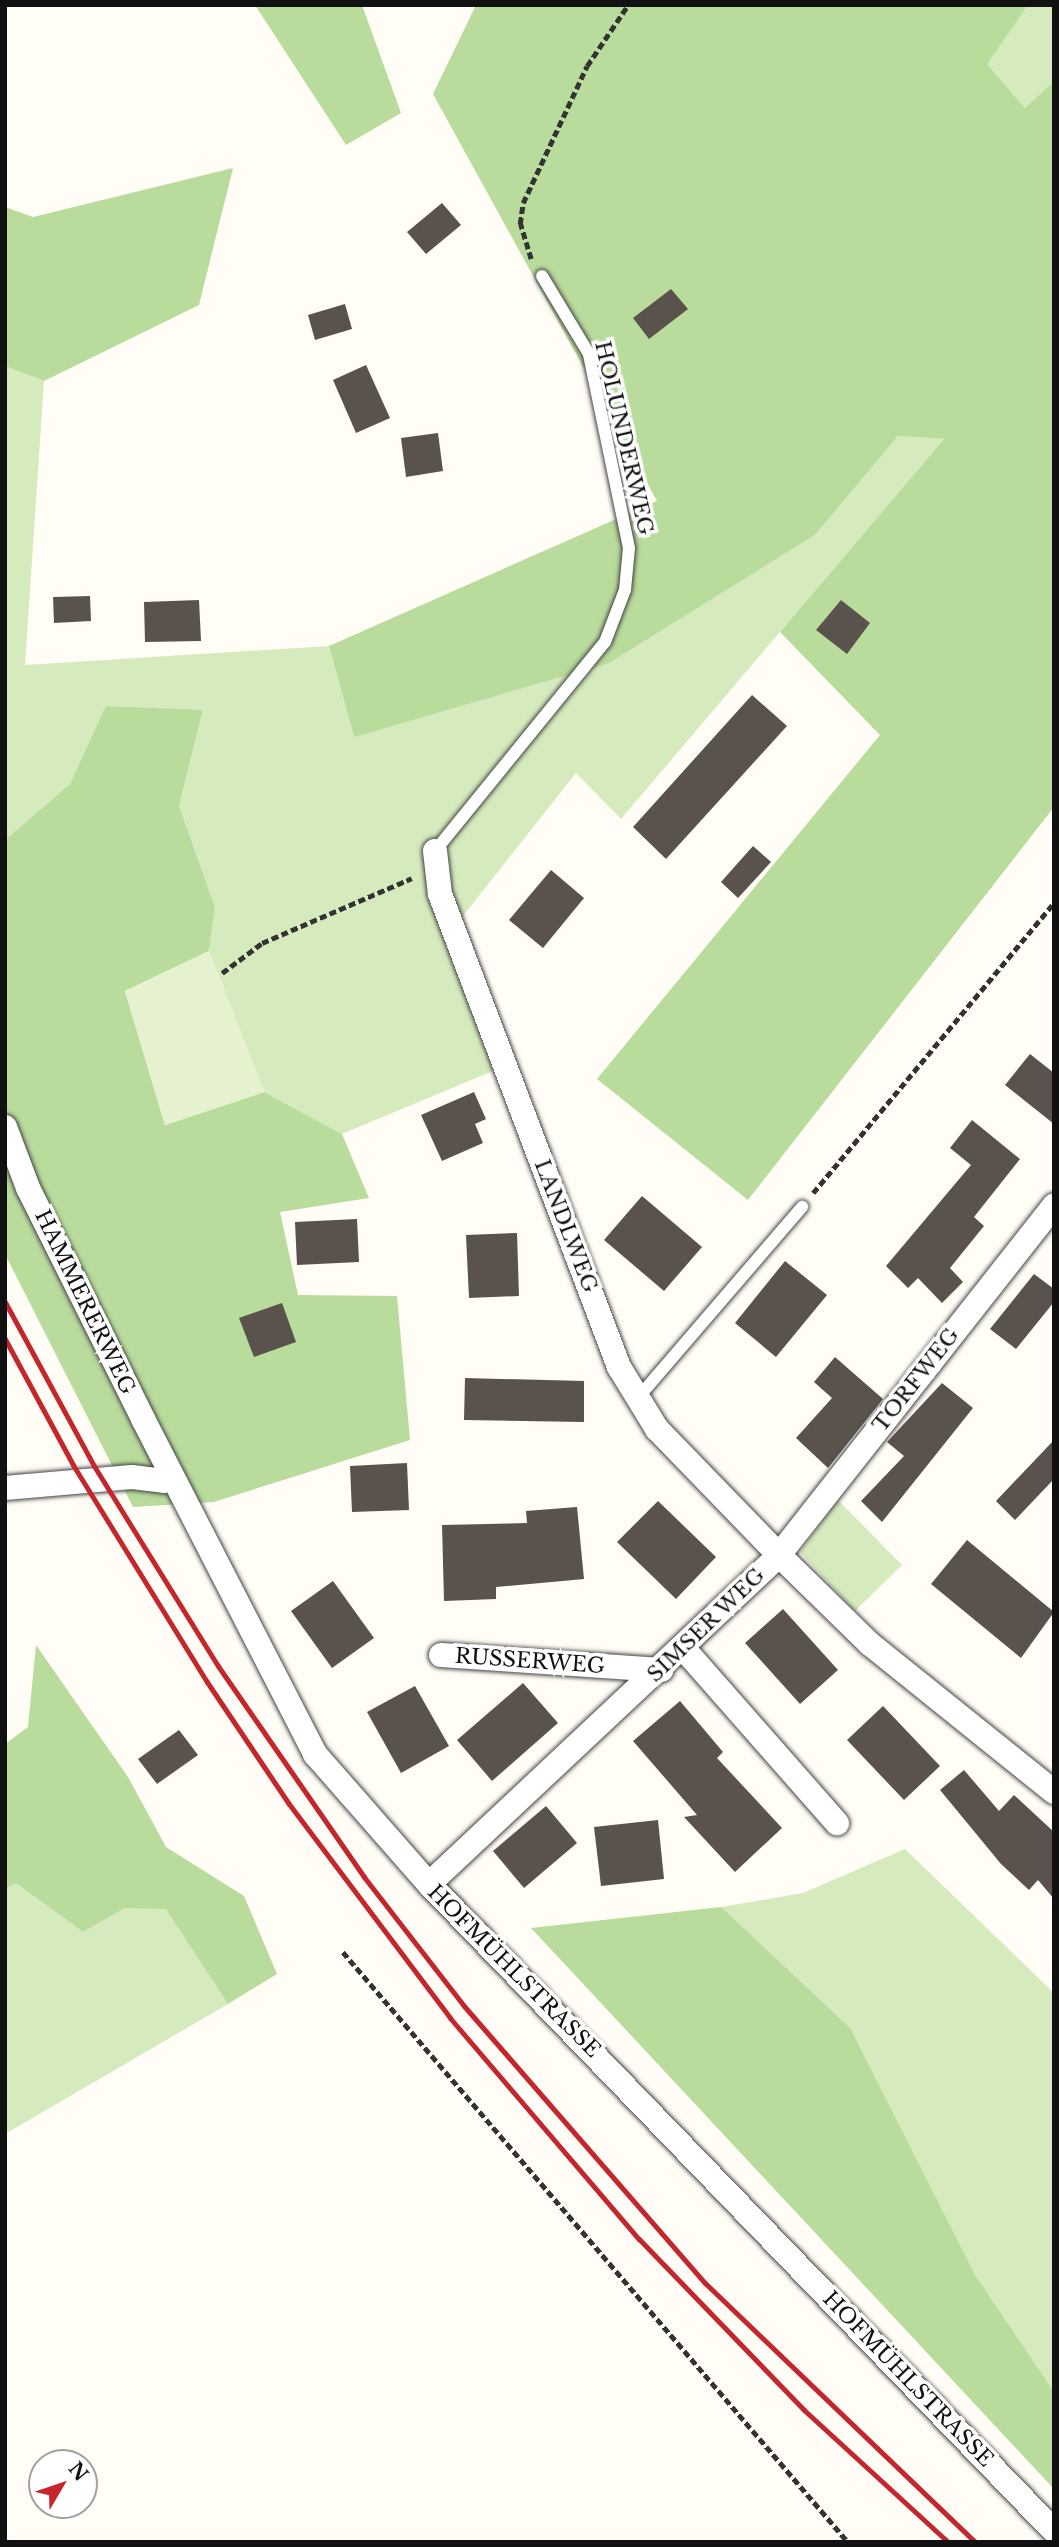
<!DOCTYPE html>
<html>
<head>
<meta charset="utf-8">
<style>
  body { margin:0 }
  #map { position:relative; width:1059px; height:2547px; overflow:hidden; background:#fffdf5; font-family:"Libre Baskerville",serif }
  div>[style] { position:absolute }
  .green>* { inset:0; background:#d5ebbd }
  .forest>* { inset:0; background:#b9dc9c }
  .pitch>* { inset:0; background:#e6f2cf }
  .building>* { inset:0; background:#5a524d }
  .path>* { height:4.5px; margin-top:-2.25px; transform-origin:0; background:repeating-linear-gradient(90deg,#333 0 7px,transparent 0 10.5px) }
  .roads { filter:drop-shadow(0 0 2px #444) drop-shadow(0 0 2px #444) }
  .lane>* { height:12px; margin:-6px; padding:0 6px; transform-origin:6px; border-radius:6px; background:#fff }
  .street>* { height:24px; margin:-12px; padding:0 12px; transform-origin:12px; border-radius:12px; background:#fff }
  .rail>* { height:5px; margin:-2.5px; padding:0 2.5px; transform-origin:2.5px; border-radius:2.5px; background:#c4262e }
  span { translate:-50% -50%; white-space:nowrap; text-align:center; line-height:1.15; -webkit-text-stroke:7px #fff; paint-order:stroke }
  .street-label { font-size:21px; color:#111 }
  .frame { position:absolute; inset:0; border:7px solid #111; pointer-events:none }
  .north { position:absolute; left:28px; top:2449px; width:70px; height:70px; box-sizing:border-box; background:#fff; border:2px solid #a0a0a0; border-radius:50%; rotate:51deg; font-size:19px; font-weight:700; line-height:28px; text-align:center; color:#111 }
  .north::after { content:''; display:block; margin:auto; width:24px; height:32px; background:#c4262e; clip-path:polygon(50% 0,100% 100%,50% 72%,0 100%) }
</style>
</head>
<body>
<div id="map">
  <div class="green">
    <div style="clip-path:polygon(1028px 5px,1054px 5px,1054px 81px,1025px 108px,986px 64px)"></div>
    <div style="clip-path:polygon(5px 366px,44px 381px,25px 665px,329px 646px,354px 737px,816px 534px,898px 436px,944px 439px,621px 819px,576px 773px,459px 921px,514px 1062px,342px 1134px,264px 1092px,209px 951px,215px 907px,179px 806px,203px 711px,107px 706px,70px 784px,5px 840px)"></div>
    <div style="clip-path:polygon(838px 1500px,902px 1565px,855px 1611px,800px 1552px)"></div>
    <div style="clip-path:polygon(905px 1849px,1054px 1993px,1054px 2392px,721px 1907px,803px 1893px)"></div>
    <div style="clip-path:polygon(16px 1883px,83px 1932px,125px 1908px,166px 1908px,228px 2004px,5px 2134px,5px 1889px)"></div>
  </div>
  <div class="forest">
    <div style="clip-path:polygon(255px 5px,362px 5px,401px 113px,346px 145px)"></div>
    <div style="clip-path:polygon(476px 5px,1028px 5px,987px 64px,1025px 108px,1054px 81px,1054px 807px,748px 1200px,597px 1079px,880px 735px,780px 632px,944px 439px,898px 436px,816px 534px,609px 663px,354px 737px,329px 646px,657px 501px,433px 94px)"></div>
    <div style="clip-path:polygon(233px 168px,199px 305px,44px 381px,5px 366px,5px 207px,33px 217px)"></div>
    <div style="clip-path:polygon(106px 706px,203px 710px,179px 806px,215px 907px,209px 951px,125px 991px,165px 1125px,264px 1092px,342px 1134px,369px 1198px,280px 1212px,298px 1295px,397px 1296px,410px 1440px,214px 1502px,133px 1507px,5px 1254px,5px 840px,70px 784px)"></div>
    <div style="clip-path:polygon(36px 1645px,128px 1777px,166px 1847px,244px 1896px,277px 1974px,228px 2004px,166px 1909px,125px 1908px,83px 1932px,16px 1883px,5px 1889px,5px 1744px,28px 1727px)"></div>
    <div style="clip-path:polygon(721px 1907px,850px 2028px,975px 2275px,1054px 2392px,1054px 2489px,531px 1928px)"></div>
  </div>
  <div class="pitch">
    <div style="clip-path:polygon(209px 951px,264px 1092px,165px 1125px,125px 991px)"></div>
  </div>
  <div class="building">
    <div style="clip-path:polygon(442px 203px,461px 225px,426px 254px,407px 232px)"></div>
    <div style="clip-path:polygon(671px 289px,688px 309px,649px 339px,633px 318px)"></div>
    <div style="clip-path:polygon(345px 304px,352px 329px,315px 340px,308px 315px)"></div>
    <div style="clip-path:polygon(366px 365px,390px 418px,356px 433px,333px 380px)"></div>
    <div style="clip-path:polygon(438px 433px,443px 471px,406px 477px,401px 438px)"></div>
    <div style="clip-path:polygon(90px 596px,91px 621px,54px 623px,53px 597px)"></div>
    <div style="clip-path:polygon(199px 600px,201px 641px,145px 642px,144px 602px)"></div>
    <div style="clip-path:polygon(841px 600px,870px 623px,847px 654px,816px 630px)"></div>
    <div style="clip-path:polygon(752px 695px,787px 726px,666px 859px,633px 827px)"></div>
    <div style="clip-path:polygon(753px 846px,771px 862px,738px 898px,721px 882px)"></div>
    <div style="clip-path:polygon(551px 870px,584px 898px,543px 948px,509px 920px)"></div>
    <div style="clip-path:polygon(1030px 1054px,1054px 1073px,1054px 1124px,1005px 1085px)"></div>
    <div style="clip-path:polygon(474px 1092px,486px 1119px,475px 1124px,483px 1143px,442px 1161px,421px 1115px)"></div>
    <div style="clip-path:polygon(972px 1120px,1020px 1159px,974px 1217px,984px 1226px,950px 1268px,963px 1282px,942px 1303px,918px 1278px,908px 1288px,886px 1266px,971px 1165px,950px 1148px)"></div>
    <div style="clip-path:polygon(642px 1196px,702px 1247px,664px 1291px,604px 1240px)"></div>
    <div style="clip-path:polygon(357px 1219px,359px 1262px,297px 1265px,295px 1222px)"></div>
    <div style="clip-path:polygon(517px 1233px,519px 1296px,469px 1298px,466px 1235px)"></div>
    <div style="clip-path:polygon(785px 1261px,827px 1295px,776px 1357px,735px 1323px)"></div>
    <div style="clip-path:polygon(1034px 1274px,1054px 1289px,1054px 1302px,1016px 1349px,990px 1329px)"></div>
    <div style="clip-path:polygon(282px 1303px,296px 1342px,254px 1357px,239px 1318px)"></div>
    <div style="clip-path:polygon(835px 1357px,883px 1399px,828px 1468px,796px 1438px,832px 1398px,814px 1382px)"></div>
    <div style="clip-path:polygon(465px 1378px,584px 1381px,584px 1422px,464px 1420px)"></div>
    <div style="clip-path:polygon(942px 1383px,973px 1408px,882px 1522px,861px 1501px,904px 1456px,887px 1442px)"></div>
    <div style="clip-path:polygon(1054px 1440px,1054px 1479px,1015px 1520px,996px 1501px)"></div>
    <div style="clip-path:polygon(407px 1463px,409px 1510px,352px 1512px,350px 1466px)"></div>
    <div style="clip-path:polygon(658px 1501px,716px 1557px,676px 1599px,617px 1542px)"></div>
    <div style="clip-path:polygon(577px 1507px,584px 1579px,496px 1587px,496px 1599px,444px 1601px,442px 1525px,527px 1523px,526px 1511px)"></div>
    <div style="clip-path:polygon(967px 1540px,1054px 1612px,1021px 1658px,931px 1584px)"></div>
    <div style="clip-path:polygon(333px 1581px,374px 1638px,332px 1668px,291px 1611px)"></div>
    <div style="clip-path:polygon(783px 1609px,838px 1670px,800px 1704px,745px 1643px)"></div>
    <div style="clip-path:polygon(523px 1683px,558px 1723px,492px 1781px,457px 1740px)"></div>
    <div style="clip-path:polygon(415px 1686px,449px 1746px,401px 1773px,367px 1712px)"></div>
    <div style="clip-path:polygon(680px 1701px,723px 1752px,717px 1758px,782px 1828px,735px 1872px,684px 1817px,697px 1815px,633px 1741px)"></div>
    <div style="clip-path:polygon(883px 1706px,940px 1766px,904px 1800px,847px 1740px)"></div>
    <div style="clip-path:polygon(179px 1730px,198px 1755px,157px 1784px,138px 1759px)"></div>
    <div style="clip-path:polygon(964px 1770px,999px 1811px,1014px 1795px,1054px 1832px,1054px 1899px,1038px 1880px,1029px 1890px,1001px 1864px,940px 1790px)"></div>
    <div style="clip-path:polygon(546px 1806px,577px 1843px,524px 1888px,493px 1851px)"></div>
    <div style="clip-path:polygon(658px 1820px,664px 1879px,601px 1886px,594px 1827px)"></div>
  </div>
  <div class="path">
    <div style="left:531px;top:259px;width:37px;rotate:-107deg"></div>
    <div style="left:520px;top:224px;width:21px;rotate:-82deg"></div>
    <div style="left:523px;top:203px;width:151px;rotate:-65deg"></div>
    <div style="left:587px;top:66px;width:73px;rotate:-56.1deg"></div>
    <div style="left:222px;top:973px;width:50px;rotate:-36.9deg"></div>
    <div style="left:262px;top:943px;width:163px;rotate:-23.4deg"></div>
    <div style="left:813px;top:1193px;width:377px;rotate:-50.3deg"></div>
    <div style="left:343px;top:1952px;width:777px;rotate:49.44deg"></div>
  </div>
  <div class="roads">
    <div class="lane">
      <div style="left:435px;top:851px;width:269px;rotate:-50.9deg"></div>
      <div style="left:605px;top:642px;width:56px;rotate:-69deg"></div>
      <div style="left:625px;top:590px;width:42px;rotate:-84.6deg"></div>
      <div style="left:629px;top:548px;width:198px;rotate:-101.7deg"></div>
      <div style="left:589px;top:354px;width:91px;rotate:-121.1deg"></div>
      <div style="left:636px;top:1400px;width:255px;rotate:-49.3deg"></div>
    </div>
    <div class="street">
      <div style="left:435px;top:851px;width:43px;rotate:83.4deg"></div>
      <div style="left:440px;top:894px;width:506px;rotate:69.27deg"></div>
      <div style="left:619px;top:1367px;width:73px;rotate:58.5deg"></div>
      <div style="left:657px;top:1429px;width:175px;rotate:45.9deg"></div>
      <div style="left:779px;top:1555px;width:445px;rotate:-51.8deg"></div>
      <div style="left:5px;top:1127px;width:65px;rotate:69.3deg"></div>
      <div style="left:28px;top:1188px;width:258px;rotate:63.5deg"></div>
      <div style="left:143px;top:1419px;width:377px;rotate:62.8deg"></div>
      <div style="left:315px;top:1754px;width:173px;rotate:48.8deg"></div>
      <div style="left:429px;top:1884px;width:900px;rotate:45.99deg"></div>
      <div style="left:5px;top:1488px;width:127px;rotate:-5deg"></div>
      <div style="left:132px;top:1477px;width:32px;rotate:7deg"></div>
      <div style="left:164px;top:1481px;width:9px;rotate:-41deg"></div>
      <div style="left:684px;top:1649px;width:232px;rotate:48.7deg"></div>
      <div style="left:441px;top:1655px;width:221px;rotate:3.9deg"></div>
      <div style="left:429px;top:1884px;width:480px;rotate:-43.2deg"></div>
      <div style="left:779px;top:1555px;width:127px;rotate:44.4deg"></div>
      <div style="left:870px;top:1644px;width:236px;rotate:38.8deg"></div>
    </div>
  </div>
  <div class="rail">
    <div style="left:5px;top:1302px;width:187px;rotate:61.5deg"></div>
    <div style="left:94px;top:1466px;width:235px;rotate:58.2deg"></div>
    <div style="left:218px;top:1666px;width:257px;rotate:55.3deg"></div>
    <div style="left:364px;top:1877px;width:163px;rotate:52.2deg"></div>
    <div style="left:464px;top:2006px;width:367px;rotate:49deg"></div>
    <div style="left:705px;top:2283px;width:374px;rotate:43.8deg"></div>
    <div style="left:5px;top:1339px;width:143px;rotate:61.6deg"></div>
    <div style="left:73px;top:1465px;width:255px;rotate:58.3deg"></div>
    <div style="left:207px;top:1682px;width:147px;rotate:56.1deg"></div>
    <div style="left:289px;top:1804px;width:268px;rotate:53deg"></div>
    <div style="left:450px;top:2018px;width:291px;rotate:49.5deg"></div>
    <div style="left:639px;top:2239px;width:238px;rotate:46deg"></div>
    <div style="left:804px;top:2410px;width:195px;rotate:42.5deg"></div>
  </div>
  <div class="street-label">
    <span style="left:624px;top:438px;rotate:77deg">HOLUNDERWEG</span>
    <span style="left:566px;top:1226px;rotate:69deg">LANDLWEG</span>
    <span style="left:85px;top:1302px;rotate:64deg">HAMMERERWEG</span>
    <span style="left:916px;top:1380px;rotate:-52deg">TORFWEG</span>
    <span style="left:706px;top:1625px;rotate:-44deg">SIMSER WEG</span>
    <span style="left:530px;top:1661px;rotate:4deg">RUSSERWEG</span>
    <span style="left:514px;top:1971px;rotate:45deg">HOFMÜHLSTRASSE</span>
    <span style="left:908px;top:2379px;rotate:46deg">HOFMÜHLSTRASSE</span>
  </div>
  <div class="frame"></div>
  <div class="north">N</div>
</div>
</body>
</html>
